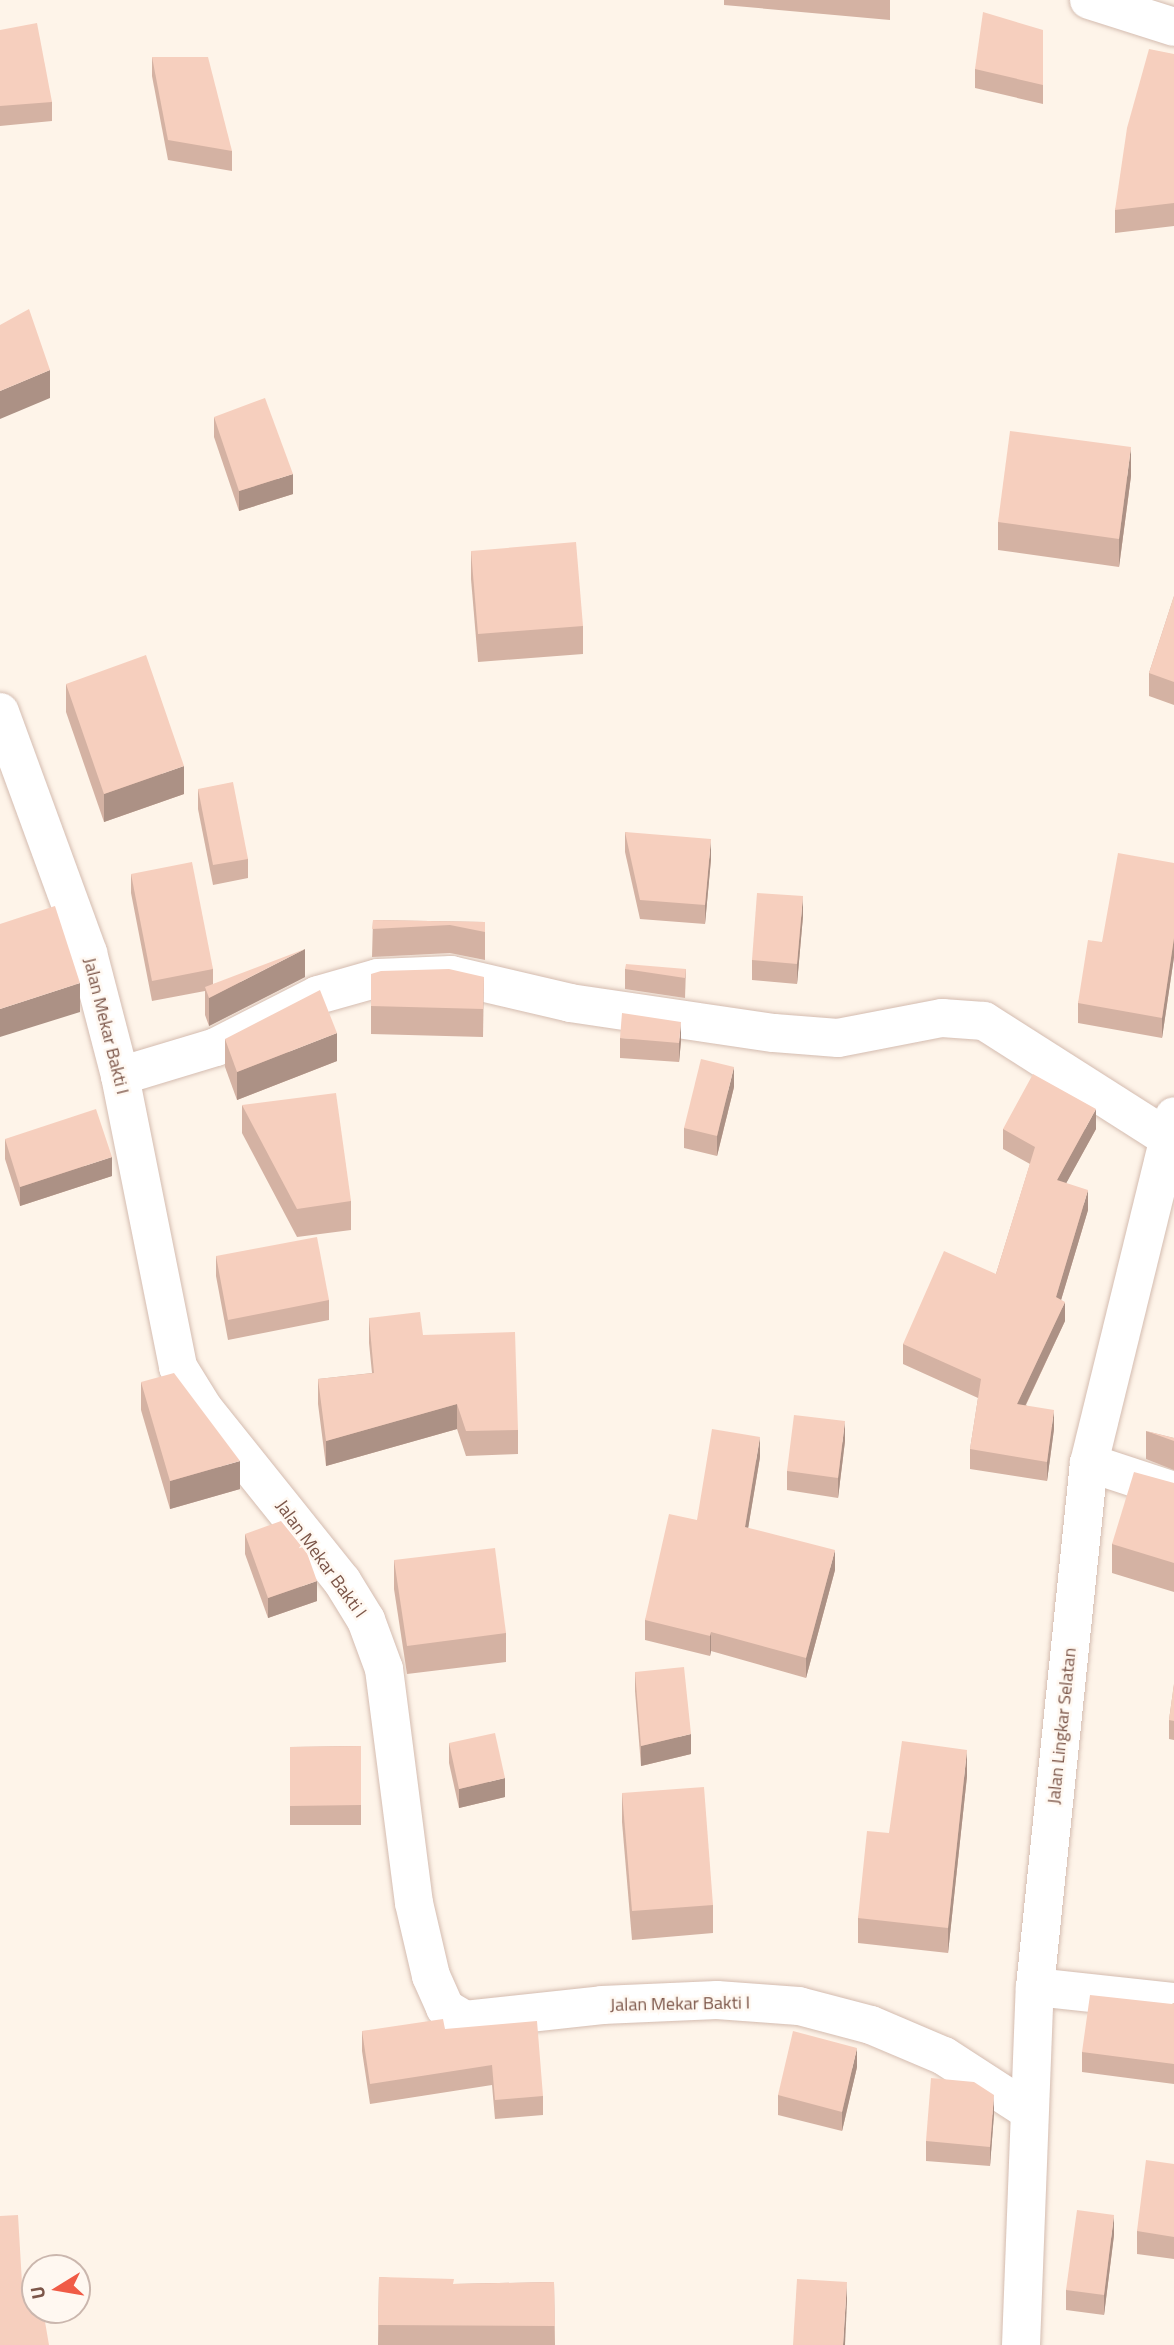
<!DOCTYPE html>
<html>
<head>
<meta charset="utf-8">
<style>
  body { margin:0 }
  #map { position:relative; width:1174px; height:2345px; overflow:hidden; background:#fef4e9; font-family:"Titillium Web",sans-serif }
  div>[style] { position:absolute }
  .roads { filter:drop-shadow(0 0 2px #d4bcb0) drop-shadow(0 0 2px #d4bcb0) }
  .minor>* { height:38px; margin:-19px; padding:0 19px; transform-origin:19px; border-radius:19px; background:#fff }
  .wall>* { inset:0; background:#d4b2a3 }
  .shaded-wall>* { inset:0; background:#ac9185 }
  .building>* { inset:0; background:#f6cfbe }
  span { translate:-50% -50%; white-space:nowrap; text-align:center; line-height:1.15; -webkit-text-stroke:5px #fff8f1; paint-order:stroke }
  .street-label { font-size:18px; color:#7c5649 }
  .north { position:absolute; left:21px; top:2254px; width:70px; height:70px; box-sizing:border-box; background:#fff8f1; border:2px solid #cbb7ae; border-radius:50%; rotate:259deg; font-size:19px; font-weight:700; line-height:28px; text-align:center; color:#7c5649 }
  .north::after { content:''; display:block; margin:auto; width:24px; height:32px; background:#f05b46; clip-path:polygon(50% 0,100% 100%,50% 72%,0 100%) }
</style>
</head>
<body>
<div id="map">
  <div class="roads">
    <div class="minor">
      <div style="left:1089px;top:0;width:89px;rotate:17.6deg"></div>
      <div style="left:0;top:712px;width:257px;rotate:69.9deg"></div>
      <div style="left:88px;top:953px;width:127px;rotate:75.4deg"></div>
      <div style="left:120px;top:1076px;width:297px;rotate:78.7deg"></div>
      <div style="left:178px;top:1367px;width:49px;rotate:58.2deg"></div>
      <div style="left:204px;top:1409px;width:221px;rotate:51.3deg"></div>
      <div style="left:342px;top:1581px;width:46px;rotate:58.4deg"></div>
      <div style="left:366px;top:1620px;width:52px;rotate:69.8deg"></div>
      <div style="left:384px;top:1669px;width:236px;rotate:82.7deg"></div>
      <div style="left:414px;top:1903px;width:75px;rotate:76.9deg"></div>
      <div style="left:431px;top:1976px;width:35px;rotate:66deg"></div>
      <div style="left:445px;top:2008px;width:23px;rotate:31deg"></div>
      <div style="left:465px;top:2020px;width:138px;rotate:-6.2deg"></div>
      <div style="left:602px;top:2005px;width:115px;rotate:-2.5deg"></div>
      <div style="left:717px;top:2000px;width:82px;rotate:4.2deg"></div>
      <div style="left:799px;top:2006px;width:74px;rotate:14.8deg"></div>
      <div style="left:871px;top:2025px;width:79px;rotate:23deg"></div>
      <div style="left:944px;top:2056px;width:101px;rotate:32.9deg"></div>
      <div style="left:120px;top:1076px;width:100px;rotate:-16.8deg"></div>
      <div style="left:216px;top:1047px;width:114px;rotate:-27deg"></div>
      <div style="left:318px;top:995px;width:62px;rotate:-15.8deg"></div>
      <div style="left:378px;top:978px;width:73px;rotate:-2.4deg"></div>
      <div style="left:451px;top:975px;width:122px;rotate:13.2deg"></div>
      <div style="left:570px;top:1003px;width:206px;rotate:8.4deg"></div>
      <div style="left:774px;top:1033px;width:64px;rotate:4.5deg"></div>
      <div style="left:838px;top:1038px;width:106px;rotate:-10.9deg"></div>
      <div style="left:942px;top:1018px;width:42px;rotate:4.1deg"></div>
      <div style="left:984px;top:1021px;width:218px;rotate:32.5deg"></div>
      <div style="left:1089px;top:1463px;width:89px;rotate:18.2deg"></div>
      <div style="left:1035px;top:1987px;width:140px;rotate:6.2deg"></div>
      <div style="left:1021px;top:2345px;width:358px;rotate:-87.8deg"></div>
      <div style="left:1035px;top:1987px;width:527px;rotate:-84.12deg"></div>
      <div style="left:1089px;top:1463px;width:357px;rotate:-76.2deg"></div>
    </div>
  </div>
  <div class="wall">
    <div style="clip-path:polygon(724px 0,890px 0,890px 20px,724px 5px)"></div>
    <div style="clip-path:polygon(0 30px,52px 102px,52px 121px,0 126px)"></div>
    <div style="clip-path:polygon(1043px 30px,1043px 104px,975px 88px,975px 69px)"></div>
    <div style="clip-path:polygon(1174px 54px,1174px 226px,1115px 233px,1115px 210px)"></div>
    <div style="clip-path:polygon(152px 57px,232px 151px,232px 171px,168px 160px,152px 76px)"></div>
    <div style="clip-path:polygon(214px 417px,293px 494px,239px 511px,214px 437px)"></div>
    <div style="clip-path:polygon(1131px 476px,1119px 567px,998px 550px,998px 522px)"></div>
    <div style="clip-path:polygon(471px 551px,583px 626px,583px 654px,478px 662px,471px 579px)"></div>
    <div style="clip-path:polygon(1174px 596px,1174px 705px,1149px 696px,1149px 673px)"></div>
    <div style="clip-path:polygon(66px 684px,184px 794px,104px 822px,66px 712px)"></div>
    <div style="clip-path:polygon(198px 789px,248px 859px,248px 878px,213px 885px,198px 809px)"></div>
    <div style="clip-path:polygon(625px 832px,711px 859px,705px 924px,640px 919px,625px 852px)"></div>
    <div style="clip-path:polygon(1174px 863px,1174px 957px,1162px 1038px,1078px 1023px,1078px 1003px,1102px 942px)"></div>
    <div style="clip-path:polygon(131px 874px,213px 969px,213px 984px,305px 977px,209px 1026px,205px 1015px,205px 991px,152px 1001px,131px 893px)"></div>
    <div style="clip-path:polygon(803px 916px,797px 984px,752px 980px,752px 960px)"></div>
    <div style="clip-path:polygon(373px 920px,485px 922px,485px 960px,450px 953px,372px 957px)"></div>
    <div style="clip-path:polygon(625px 969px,686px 969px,685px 998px,625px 989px)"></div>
    <div style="clip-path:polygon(371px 974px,484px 977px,483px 1037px,371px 1034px)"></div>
    <div style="clip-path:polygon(620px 1038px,681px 1041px,679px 1062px,620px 1058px)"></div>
    <div style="clip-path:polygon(225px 1039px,337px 1061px,237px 1100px,225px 1067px)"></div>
    <div style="clip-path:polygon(734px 1087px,717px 1156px,684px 1148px,684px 1128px)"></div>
    <div style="clip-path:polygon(242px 1105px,351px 1201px,351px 1230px,297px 1237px,242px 1133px)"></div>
    <div style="clip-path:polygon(1003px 1129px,1096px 1129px,1066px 1183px,1088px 1210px,1061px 1300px,1065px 1321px,1026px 1405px,1054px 1429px,1047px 1481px,970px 1469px,970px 1449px,978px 1398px,903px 1364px,903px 1344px,996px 1274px,1030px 1164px,1003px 1149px)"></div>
    <div style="clip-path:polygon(5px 1139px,112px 1176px,20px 1206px,5px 1159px)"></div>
    <div style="clip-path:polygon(216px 1256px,329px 1300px,329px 1320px,228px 1340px,216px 1276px)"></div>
    <div style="clip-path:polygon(369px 1318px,423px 1335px,518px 1430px,518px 1454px,466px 1456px,457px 1429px,326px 1466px,318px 1404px,318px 1379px,372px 1373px,369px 1343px)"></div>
    <div style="clip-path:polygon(141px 1382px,240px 1489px,170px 1509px,141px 1410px)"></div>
    <div style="clip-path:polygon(1146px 1431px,1174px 1438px,1174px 1470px,1146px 1459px)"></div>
    <div style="clip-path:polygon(845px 1441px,838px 1498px,787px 1490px,787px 1471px)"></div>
    <div style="clip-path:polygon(760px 1457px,748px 1528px,835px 1570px,806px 1678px,711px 1651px,710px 1656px,645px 1640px,645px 1620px,697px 1520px)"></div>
    <div style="clip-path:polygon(1174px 1483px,1174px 1592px,1112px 1573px,1112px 1544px)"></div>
    <div style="clip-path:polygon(245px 1534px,317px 1601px,268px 1618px,245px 1554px)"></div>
    <div style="clip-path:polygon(394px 1560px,506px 1633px,506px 1662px,407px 1674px,394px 1589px)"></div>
    <div style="clip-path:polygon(635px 1672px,691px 1754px,641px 1766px,635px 1691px)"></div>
    <div style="clip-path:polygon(1174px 1684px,1174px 1740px,1169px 1739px,1169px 1720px)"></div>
    <div style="clip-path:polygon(449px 1743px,505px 1797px,459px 1808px,449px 1763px)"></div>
    <div style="clip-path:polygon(361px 1746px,361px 1825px,290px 1825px,290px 1747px)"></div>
    <div style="clip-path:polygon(967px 1776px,948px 1953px,858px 1943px,858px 1918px,889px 1833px)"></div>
    <div style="clip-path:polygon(622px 1793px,713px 1905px,713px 1933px,632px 1940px,622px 1822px)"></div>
    <div style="clip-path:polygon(1174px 2003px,1174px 2084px,1082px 2072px,1082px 2052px)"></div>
    <div style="clip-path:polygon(445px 2029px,543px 2096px,543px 2115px,495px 2119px,492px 2085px,370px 2104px,362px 2051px,362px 2031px)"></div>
    <div style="clip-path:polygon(857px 2067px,842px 2131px,778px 2115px,778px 2095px)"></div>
    <div style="clip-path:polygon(994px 2114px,990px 2166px,926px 2161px,926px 2141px)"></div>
    <div style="clip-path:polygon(1174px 2164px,1174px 2259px,1137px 2254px,1137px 2231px)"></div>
    <div style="clip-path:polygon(1114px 2235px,1104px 2315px,1066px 2310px,1066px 2290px)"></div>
    <div style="clip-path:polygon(379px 2277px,453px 2284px,554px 2282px,555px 2345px,378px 2345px)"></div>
  </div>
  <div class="shaded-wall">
    <div style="clip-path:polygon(50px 370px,50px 398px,0 419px,0 391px)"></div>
    <div style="clip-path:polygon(1131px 447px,1131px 476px,1119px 567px,1119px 539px)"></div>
    <div style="clip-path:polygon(293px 474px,293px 494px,239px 511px,239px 491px)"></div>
    <div style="clip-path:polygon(184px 766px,184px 794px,104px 822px,104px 794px)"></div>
    <div style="clip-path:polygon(711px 839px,711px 859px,705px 924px,705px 905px)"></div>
    <div style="clip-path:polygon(803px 896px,803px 916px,797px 984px,797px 964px)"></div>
    <div style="clip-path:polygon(1174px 938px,1174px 957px,1162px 1038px,1162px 1018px)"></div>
    <div style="clip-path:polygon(305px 949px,305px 977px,209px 1026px,209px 998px)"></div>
    <div style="clip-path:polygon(80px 983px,80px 1012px,0 1037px,0 1009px)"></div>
    <div style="clip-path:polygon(681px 1022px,681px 1041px,679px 1062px,679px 1043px)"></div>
    <div style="clip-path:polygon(337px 1033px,337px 1061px,237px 1100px,237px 1072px)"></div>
    <div style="clip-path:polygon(734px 1067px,734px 1087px,717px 1156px,717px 1136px)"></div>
    <div style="clip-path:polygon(1096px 1109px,1096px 1129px,1057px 1200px,1057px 1180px)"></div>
    <div style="clip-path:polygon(112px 1157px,112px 1176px,20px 1206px,20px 1187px)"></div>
    <div style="clip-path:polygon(1088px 1190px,1088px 1210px,1056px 1317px,1056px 1297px)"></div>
    <div style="clip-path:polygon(1065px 1302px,1065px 1321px,1017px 1423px,1017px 1404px)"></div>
    <div style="clip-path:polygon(457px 1404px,457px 1429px,326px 1466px,326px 1441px)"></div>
    <div style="clip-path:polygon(1054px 1410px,1054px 1429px,1047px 1481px,1047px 1462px)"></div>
    <div style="clip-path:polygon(845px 1421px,845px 1441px,838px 1498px,838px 1478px)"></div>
    <div style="clip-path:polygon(760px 1437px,760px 1457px,745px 1547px,745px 1527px)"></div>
    <div style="clip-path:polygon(240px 1461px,240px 1489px,170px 1509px,170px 1481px)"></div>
    <div style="clip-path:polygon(835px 1550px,835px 1570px,806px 1678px,806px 1658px)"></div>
    <div style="clip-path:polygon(317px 1581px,317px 1601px,268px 1618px,268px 1598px)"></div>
    <div style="clip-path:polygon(711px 1632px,711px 1651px,710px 1656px,710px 1636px)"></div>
    <div style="clip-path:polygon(691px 1734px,691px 1754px,641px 1766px,641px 1746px)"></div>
    <div style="clip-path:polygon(967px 1750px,967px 1776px,948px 1953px,948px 1928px)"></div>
    <div style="clip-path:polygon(505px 1778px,505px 1797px,459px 1808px,459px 1789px)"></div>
    <div style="clip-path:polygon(857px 2048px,857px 2067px,842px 2131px,842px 2112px)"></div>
    <div style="clip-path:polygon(994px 2095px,994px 2114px,990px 2166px,990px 2147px)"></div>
    <div style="clip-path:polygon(1114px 2215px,1114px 2235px,1104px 2315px,1104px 2295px)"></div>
    <div style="clip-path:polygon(847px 2282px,847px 2302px,845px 2345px,843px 2345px)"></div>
  </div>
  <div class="building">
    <div style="clip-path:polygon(983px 12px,1043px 30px,1043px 85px,975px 69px)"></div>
    <div style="clip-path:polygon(37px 23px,52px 102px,0 106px,0 30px)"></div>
    <div style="clip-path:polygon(1149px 49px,1174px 54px,1174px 203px,1115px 210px,1127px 128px)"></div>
    <div style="clip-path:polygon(152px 57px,208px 57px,232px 151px,168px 140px)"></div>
    <div style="clip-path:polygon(29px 309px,50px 370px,0 391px,0 325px)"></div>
    <div style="clip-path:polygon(265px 398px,293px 474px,239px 491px,214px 417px)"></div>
    <div style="clip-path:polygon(1010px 431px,1131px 447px,1119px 539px,998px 522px)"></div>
    <div style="clip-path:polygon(576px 542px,583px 626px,478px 634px,471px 551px)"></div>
    <div style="clip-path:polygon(1174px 596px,1174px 682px,1149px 673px)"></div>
    <div style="clip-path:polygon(146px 655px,184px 766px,104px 794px,66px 684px)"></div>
    <div style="clip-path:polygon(233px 782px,248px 859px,213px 865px,198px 789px)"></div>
    <div style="clip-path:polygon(625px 832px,711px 839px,705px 905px,640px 900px)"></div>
    <div style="clip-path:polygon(1118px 853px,1174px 863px,1174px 938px,1162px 1018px,1078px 1003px,1088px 940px,1102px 942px)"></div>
    <div style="clip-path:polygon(192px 862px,213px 969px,152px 981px,131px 874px)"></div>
    <div style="clip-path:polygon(757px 893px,803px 896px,797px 964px,752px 960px)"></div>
    <div style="clip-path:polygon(55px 906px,80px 983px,0 1009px,0 924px)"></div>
    <div style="clip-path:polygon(373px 920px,485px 922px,485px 932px,450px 925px,372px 929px)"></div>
    <div style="clip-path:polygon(305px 949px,209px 998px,205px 987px)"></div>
    <div style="clip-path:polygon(626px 964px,686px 969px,685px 978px,625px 969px)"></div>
    <div style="clip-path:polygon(449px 969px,484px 977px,483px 1009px,371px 1006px,371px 974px,381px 971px)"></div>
    <div style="clip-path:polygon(320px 990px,337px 1033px,237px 1072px,225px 1039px)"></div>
    <div style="clip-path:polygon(622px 1013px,681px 1022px,679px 1043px,620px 1038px)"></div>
    <div style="clip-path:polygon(701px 1059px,734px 1067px,717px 1136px,684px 1128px)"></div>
    <div style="clip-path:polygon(1033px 1074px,1096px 1109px,1057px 1180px,1088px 1190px,1056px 1297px,1065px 1302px,1017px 1404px,1054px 1410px,1047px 1462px,970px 1449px,981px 1379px,903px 1344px,944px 1251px,996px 1274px,1035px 1147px,1003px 1129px)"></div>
    <div style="clip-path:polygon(336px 1093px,351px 1201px,297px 1209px,242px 1105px)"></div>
    <div style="clip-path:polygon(96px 1109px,112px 1157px,20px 1187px,5px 1139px)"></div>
    <div style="clip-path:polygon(317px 1237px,329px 1300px,228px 1320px,216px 1256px)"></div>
    <div style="clip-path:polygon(420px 1312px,423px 1335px,515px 1332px,518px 1430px,466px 1431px,457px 1404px,326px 1441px,318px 1379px,374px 1373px,369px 1318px)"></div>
    <div style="clip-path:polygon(174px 1373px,240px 1461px,170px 1481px,141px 1382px)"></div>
    <div style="clip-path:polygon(794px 1415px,845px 1421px,838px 1478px,787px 1471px)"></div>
    <div style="clip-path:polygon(712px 1429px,760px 1437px,745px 1527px,835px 1550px,806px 1658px,711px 1632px,710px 1636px,645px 1620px,669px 1514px,697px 1520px)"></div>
    <div style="clip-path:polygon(1146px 1431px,1174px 1438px,1174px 1441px)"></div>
    <div style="clip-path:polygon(1134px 1472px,1174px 1483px,1174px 1563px,1112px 1544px)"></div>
    <div style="clip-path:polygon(281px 1521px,307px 1553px,317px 1581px,268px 1598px,245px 1534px)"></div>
    <div style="clip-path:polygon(495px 1548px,506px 1633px,407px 1646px,394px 1560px)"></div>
    <div style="clip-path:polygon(684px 1667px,691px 1734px,641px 1746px,635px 1672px)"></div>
    <div style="clip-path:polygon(1174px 1684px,1174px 1721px,1169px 1720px)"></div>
    <div style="clip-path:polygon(495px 1733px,505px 1778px,459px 1789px,449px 1743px)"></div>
    <div style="clip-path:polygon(902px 1741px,967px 1750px,948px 1928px,858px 1918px,867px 1831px,889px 1833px)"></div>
    <div style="clip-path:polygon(361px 1746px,361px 1805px,290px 1806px,290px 1747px)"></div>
    <div style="clip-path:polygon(704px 1787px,713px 1905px,632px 1911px,622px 1793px)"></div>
    <div style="clip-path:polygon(1090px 1995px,1172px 2004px,1174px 2003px,1174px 2064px,1082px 2052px)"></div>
    <div style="clip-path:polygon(443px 2019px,445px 2029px,537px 2021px,543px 2096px,495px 2100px,492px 2065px,370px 2084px,362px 2031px)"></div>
    <div style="clip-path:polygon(793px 2031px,857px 2048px,842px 2112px,778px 2095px)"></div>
    <div style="clip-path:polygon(931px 2078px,974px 2082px,994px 2095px,990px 2147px,926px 2141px)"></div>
    <div style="clip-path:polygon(1146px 2160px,1174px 2164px,1174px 2237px,1137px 2231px)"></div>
    <div style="clip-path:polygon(1077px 2210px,1114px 2215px,1104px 2295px,1066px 2290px)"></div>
    <div style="clip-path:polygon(18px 2215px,22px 2283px,35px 2281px,35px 2310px,43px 2310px,49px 2345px,0 2345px,0 2216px)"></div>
    <div style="clip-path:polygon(379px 2277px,454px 2279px,453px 2284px,554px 2282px,555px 2326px,378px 2325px)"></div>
    <div style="clip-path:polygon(797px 2279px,847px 2282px,843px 2345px,793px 2345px)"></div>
  </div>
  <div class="street-label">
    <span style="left:106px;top:1026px;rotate:76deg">Jalan Mekar Bakti I</span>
    <span style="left:321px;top:1559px;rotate:54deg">Jalan Mekar Bakti I</span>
    <span style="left:1062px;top:1726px;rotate:-84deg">Jalan Lingkar Selatan</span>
    <span style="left:680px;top:2004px;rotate:-1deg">Jalan Mekar Bakti I</span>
  </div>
  <div class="north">U</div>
</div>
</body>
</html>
